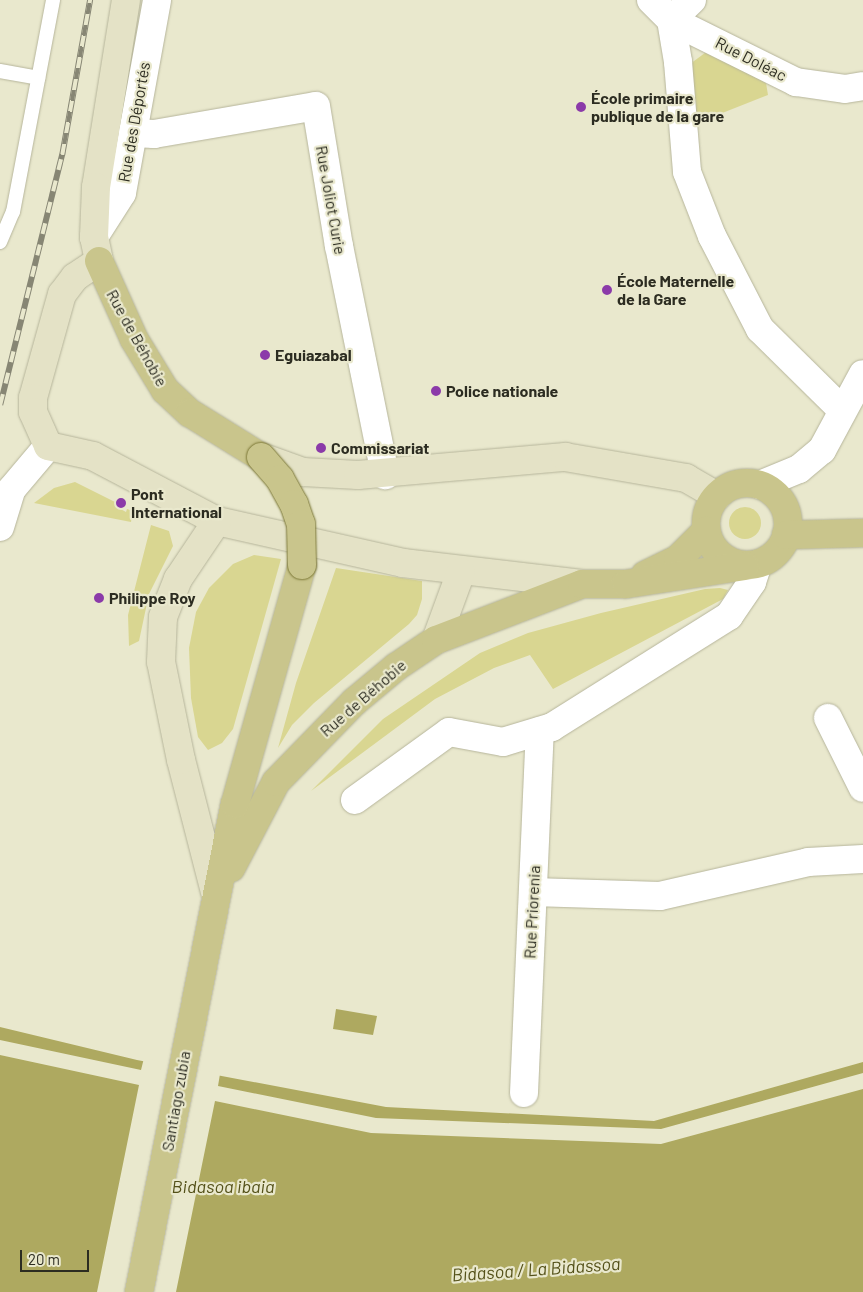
<!DOCTYPE html>
<html>
<head>
<meta charset="utf-8">
<style>
  body { margin:0 }
  #map { position:relative; width:863px; height:1292px; overflow:hidden; background:#e9e8cd; font-family:Barlow,sans-serif }
  div>[style] { position:absolute }
  .green>* { inset:0; background:#d9d691 }
  .round { border-radius:50% }
  .water>* { inset:0; background:#aea960 }
  .pier>* { inset:0; background:#e9e8cd }
  .roads { filter:drop-shadow(0 0 1px #b6b59b) drop-shadow(0 0 1px #b6b59b) }
  .service>* { height:14px; margin:-7px; padding:0 7px; transform-origin:7px; border-radius:7px; background:#fff }
  .minor>* { height:28px; margin:-14px; padding:0 14px; transform-origin:14px; border-radius:14px; background:#fff }
  .tertiary>* { height:28px; margin:-14px; padding:0 14px; transform-origin:14px; border-radius:14px; background:#fff }
  .secondary>* { height:28px; margin:-14px; padding:0 14px; transform-origin:14px; border-radius:14px; background:#e4e2c6 }
  .primary>* { height:28px; margin:-14px; padding:0 14px; transform-origin:14px; border-radius:14px; background:#c9c58c }
  .primary>.ring { margin:-14px; padding:0; box-sizing:content-box; background:none; border:28px solid #c9c58c; border-radius:50% }
  .rail>* { height:5.5px; margin-top:-2.75px; transform-origin:0; background:repeating-linear-gradient(90deg,#e9e8cd 0 11px,#878674 0 22px); box-sizing:border-box; border-block:1px solid #878674 }
  .bridges { filter:drop-shadow(0 0 1px #7b7735) drop-shadow(0 0 1px #7b7735) }
  .primary-bridge>* { height:28px; margin:-14px; padding:0 14px; transform-origin:14px; border-radius:14px; background:#c9c58c }
  .dots>* { width:14px; height:14px; translate:-50% -50%; box-sizing:border-box; border:2px solid #e9e8cd; border-radius:50% }
  span { translate:-50% -50%; white-space:nowrap; text-align:center; line-height:1.15; -webkit-text-stroke:4.5px #e9e8cd; paint-order:stroke }
  .street-label { font-size:16px; color:#2c2c21 }
  .poi-label { font-size:16px; color:#2c2c21; font-weight:700 }
  .left { translate:0 -50%; text-align:left }
  .water-label { font-size:18px; color:#545119; font-style:italic }
  .scale { position:absolute; left:20px; top:1250px; width:69px; height:22px; box-sizing:border-box; border:2px solid #2c2c21; border-top:0; padding-left:6px; font-size:15px; line-height:18px; white-space:nowrap; color:#2c2c21; -webkit-text-stroke:4px #e9e8cd; paint-order:stroke }
</style>
</head>
<body>
<div id="map">
  <div class="green">
    <div style="clip-path:polygon(709px 50px,766px 83px,768px 95px,697px 123px,690px 64px)"></div>
    <div style="clip-path:polygon(75px 482px,117px 503px,115px 506px,126px 512px,127px 509px,133px 511px,131px 522px,34px 503px,54px 488px)"></div>
    <div class="round" style="left:729px;top:507px;width:32px;height:32px"></div>
    <div style="clip-path:polygon(151px 525px,169px 531px,173px 546px,149px 594px,139px 641px,129px 646px,128px 615px)"></div>
    <div style="clip-path:polygon(254px 555px,281px 559px,233px 729px,222px 743px,208px 750px,198px 737px,191px 698px,189px 648px,196px 612px,209px 588px,233px 564px)"></div>
    <div style="clip-path:polygon(336px 568px,422px 581px,422px 599px,417px 615px,409px 624px,314px 703px,292px 725px,278px 748px,296px 683px)"></div>
    <div style="clip-path:polygon(720px 588px,728px 590px,723px 599px,553px 689px,530px 655px,494px 668px,435px 699px,311px 791px,383px 719px,480px 653px,528px 633px,601px 613px,705px 589px)"></div>
  </div>
  <div class="water">
    <div style="clip-path:polygon(336px 1009px,377px 1016px,373px 1035px,333px 1029px)"></div>
    <div style="clip-path:polygon(0 1027px,137px 1060px,386px 1107px,654px 1121px,863px 1062px,863px 1292px,0 1292px)"></div>
  </div>
  <div class="pier">
    <div style="clip-path:polygon(0 1040px,141px 1070px,144px 1058px,220px 1074px,218px 1086px,376px 1118px,661px 1129px,863px 1073px,863px 1089px,661px 1144px,371px 1133px,215px 1101px,176px 1292px,97px 1292px,139px 1085px,0 1055px)"></div>
  </div>
  <div class="roads">
    <div class="service">
      <div style="left:0;top:71px;width:39px;rotate:10deg"></div>
      <div style="left:0;top:242px;width:33px;rotate:-67deg"></div>
      <div style="left:13px;top:212px;width:216px;rotate:-79.3deg"></div>
    </div>
    <div class="minor">
      <div style="left:651px;top:0;width:28px;rotate:45deg"></div>
      <div style="left:671px;top:20px;width:140px;rotate:26.4deg"></div>
      <div style="left:796px;top:82px;width:49px;rotate:8.1deg"></div>
      <div style="left:845px;top:89px;width:18px;rotate:-9deg"></div>
      <div style="left:692px;top:0;width:29px;rotate:136deg"></div>
      <div style="left:671px;top:20px;width:43px;rotate:80.5deg"></div>
      <div style="left:678px;top:62px;width:110px;rotate:85.3deg"></div>
      <div style="left:687px;top:172px;width:69px;rotate:68.7deg"></div>
      <div style="left:712px;top:236px;width:105px;rotate:62.7deg"></div>
      <div style="left:760px;top:329px;width:115px;rotate:44.6deg"></div>
      <div style="left:133px;top:133px;width:21px;rotate:3deg"></div>
      <div style="left:154px;top:134px;width:164px;rotate:-9.8deg"></div>
      <div style="left:316px;top:106px;width:142px;rotate:80.7deg"></div>
      <div style="left:339px;top:246px;width:234px;rotate:78.6deg"></div>
      <div style="left:94px;top:237px;width:52px;rotate:-57.5deg"></div>
      <div style="left:122px;top:193px;width:196px;rotate:-79.7deg"></div>
      <div style="left:0;top:527px;width:39px;rotate:-73deg"></div>
      <div style="left:11px;top:490px;width:57px;rotate:-49.9deg"></div>
      <div style="left:828px;top:718px;width:78px;rotate:63.4deg"></div>
      <div style="left:355px;top:800px;width:116px;rotate:-35.9deg"></div>
      <div style="left:449px;top:732px;width:55px;rotate:10.5deg"></div>
      <div style="left:503px;top:742px;width:51px;rotate:-17deg"></div>
      <div style="left:552px;top:727px;width:209px;rotate:-32.1deg"></div>
      <div style="left:729px;top:616px;width:41px;rotate:-55.9deg"></div>
      <div style="left:752px;top:582px;width:19px;rotate:-72deg"></div>
      <div style="left:533px;top:892px;width:127px;rotate:1.8deg"></div>
      <div style="left:660px;top:896px;width:152px;rotate:-12.9deg"></div>
      <div style="left:808px;top:862px;width:55px;rotate:-3.1deg"></div>
      <div style="left:524px;top:1093px;width:362px;rotate:-87.5deg"></div>
    </div>
    <div class="tertiary">
      <div style="left:760px;top:485px;width:42px;rotate:-22.3deg"></div>
      <div style="left:799px;top:469px;width:30px;rotate:-40deg"></div>
      <div style="left:822px;top:450px;width:86px;rotate:-61.7deg"></div>
    </div>
    <div class="secondary">
      <div style="left:126px;top:0;width:189px;rotate:99.1deg"></div>
      <div style="left:96px;top:187px;width:50px;rotate:92.3deg"></div>
      <div style="left:94px;top:237px;width:25px;rotate:78deg"></div>
      <div style="left:99px;top:261px;width:29px;rotate:146deg"></div>
      <div style="left:75px;top:277px;width:21px;rotate:127deg"></div>
      <div style="left:62px;top:294px;width:108px;rotate:105.6deg"></div>
      <div style="left:33px;top:398px;width:14px;rotate:90deg"></div>
      <div style="left:33px;top:412px;width:37px;rotate:66deg"></div>
      <div style="left:48px;top:446px;width:46px;rotate:12.5deg"></div>
      <div style="left:93px;top:456px;width:140px;rotate:27.7deg"></div>
      <div style="left:217px;top:521px;width:191px;rotate:12.7deg"></div>
      <div style="left:403px;top:563px;width:180px;rotate:6.7deg"></div>
      <div style="left:261px;top:457px;width:45px;rotate:19.7deg"></div>
      <div style="left:303px;top:472px;width:55px;rotate:3.1deg"></div>
      <div style="left:358px;top:475px;width:208px;rotate:-5deg"></div>
      <div style="left:565px;top:457px;width:123px;rotate:9.8deg"></div>
      <div style="left:686px;top:478px;width:36px;rotate:30deg"></div>
      <div style="left:436px;top:640px;width:72px;rotate:-69.8deg"></div>
      <div style="left:216px;top:896px;width:140px;rotate:-104.4deg"></div>
      <div style="left:181px;top:760px;width:100px;rotate:-101.5deg"></div>
      <div style="left:161px;top:662px;width:45px;rotate:-87.5deg"></div>
      <div style="left:163px;top:617px;width:41px;rotate:-68.5deg"></div>
      <div style="left:178px;top:579px;width:70px;rotate:-56.1deg"></div>
    </div>
    <div class="primary">
      <div style="left:99px;top:261px;width:85px;rotate:65.8deg"></div>
      <div style="left:134px;top:339px;width:60px;rotate:58.7deg"></div>
      <div style="left:165px;top:390px;width:34px;rotate:43deg"></div>
      <div style="left:190px;top:413px;width:84px;rotate:31.8deg"></div>
      <div class="ring" style="left:706px;top:483px;width:54px;height:54px"></div>
      <div style="left:786px;top:535px;width:77px;rotate:-1.5deg"></div>
      <div style="left:645px;top:575px;width:37px;rotate:-26deg"></div>
      <div style="left:678px;top:559px;width:40px;rotate:-45deg"></div>
      <div style="left:231px;top:868px;width:97px;rotate:-62.4deg"></div>
      <div style="left:276px;top:782px;width:112px;rotate:-45.7deg"></div>
      <div style="left:354px;top:702px;width:55px;rotate:-39.8deg"></div>
      <div style="left:396px;top:667px;width:48px;rotate:-34deg"></div>
      <div style="left:436px;top:640px;width:156px;rotate:-21deg"></div>
      <div style="left:582px;top:584px;width:44px"></div>
      <div style="left:626px;top:584px;width:120px;rotate:-8.6deg"></div>
      <div style="left:139px;top:1292px;width:497px;rotate:-78.9deg"></div>
      <div style="left:235px;top:804px;width:248px;rotate:-74.3deg"></div>
    </div>
  </div>
  <div class="rail">
    <div style="left:0;top:405px;width:258px;rotate:-76.1deg"></div>
    <div style="left:62px;top:155px;width:158px;rotate:-79.8deg"></div>
  </div>
  <div class="bridges">
    <div class="primary-bridge">
      <div style="left:261px;top:457px;width:29px;rotate:49deg"></div>
      <div style="left:280px;top:479px;width:29px;rotate:61deg"></div>
      <div style="left:294px;top:504px;width:21px;rotate:71deg"></div>
      <div style="left:301px;top:524px;width:41px;rotate:88.6deg"></div>
    </div>
  </div>
  <div class="dots">
    <div style="left:581px;top:107px;background:#8b3aa9"></div>
    <div style="left:607px;top:290px;background:#8b3aa9"></div>
    <div style="left:265px;top:355px;background:#8b3aa9"></div>
    <div style="left:436px;top:391px;background:#8b3aa9"></div>
    <div style="left:321px;top:448px;background:#8b3aa9"></div>
    <div style="left:121px;top:503px;background:#8b3aa9"></div>
    <div style="left:99px;top:598px;background:#8b3aa9"></div>
  </div>
  <div class="street-label">
    <span style="left:751px;top:59px;rotate:27deg">Rue Doléac</span>
    <span style="left:134px;top:122px;rotate:-80deg">Rue des Déportés</span>
    <span style="left:331px;top:200px;rotate:80deg">Rue Joliot Curie</span>
    <span style="left:137px;top:338px;rotate:61deg">Rue de Béhobie</span>
    <span style="left:363px;top:698px;rotate:-41deg">Rue de Béhobie</span>
    <span style="left:532px;top:912px;rotate:-87deg">Rue Priorenia</span>
    <span style="left:176px;top:1101px;rotate:-80deg">Santiago zubia</span>
  </div>
  <div class="poi-label">
    <span class="left" style="left:591px;top:107px">École primaire<br>publique de la gare</span>
    <span class="left" style="left:617px;top:290px">École Maternelle<br>de la Gare</span>
    <span class="left" style="left:275px;top:355px">Eguiazabal</span>
    <span class="left" style="left:446px;top:391px">Police nationale</span>
    <span class="left" style="left:331px;top:448px">Commissariat</span>
    <span class="left" style="left:131px;top:503px">Pont<br>International</span>
    <span class="left" style="left:109px;top:598px">Philippe Roy</span>
  </div>
  <div class="water-label">
    <span style="left:223px;top:1186px">Bidasoa ibaia</span>
    <span style="left:536px;top:1269px;rotate:-4deg">Bidasoa / La Bidassoa</span>
  </div>
  <div class="scale">20 m</div>
</div>
</body>
</html>
